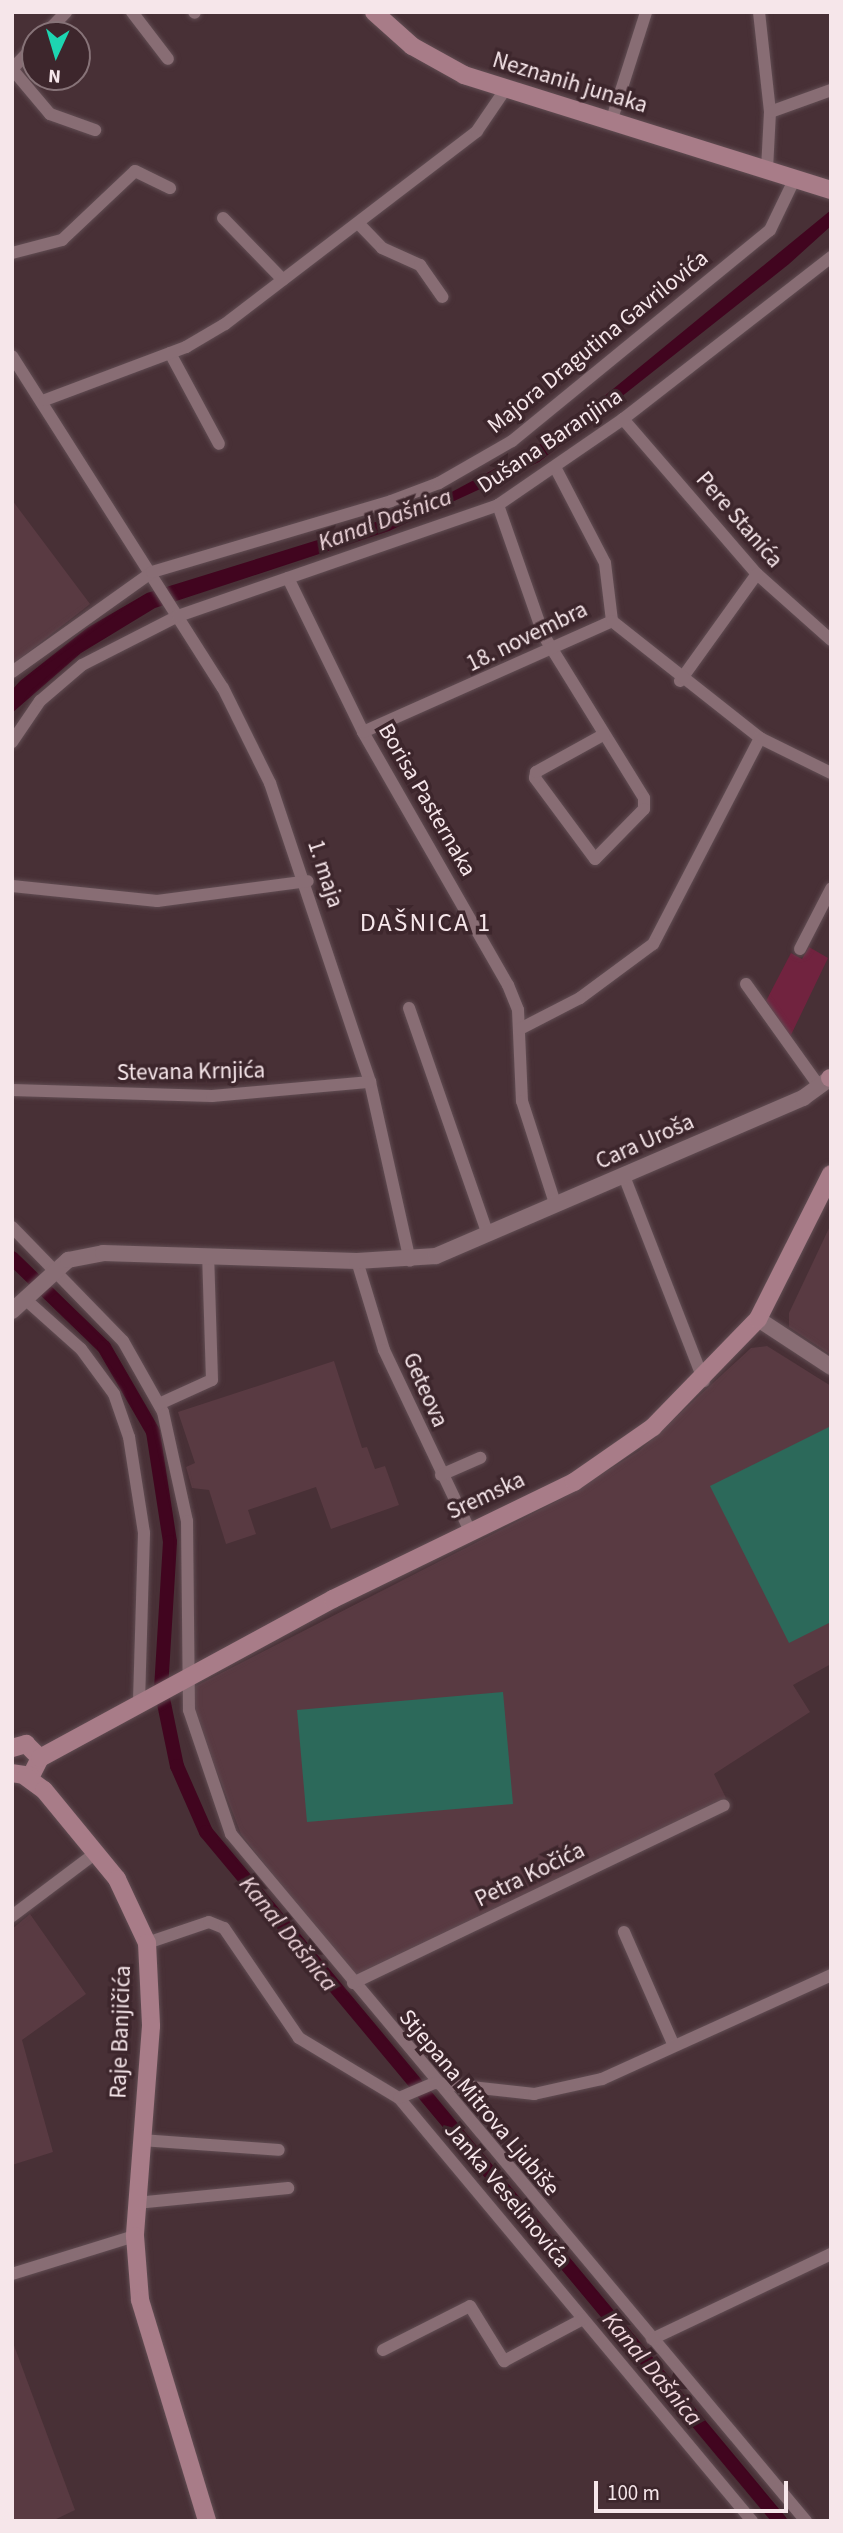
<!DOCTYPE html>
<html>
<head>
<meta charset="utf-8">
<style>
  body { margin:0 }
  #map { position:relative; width:843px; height:2533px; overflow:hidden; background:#483036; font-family:"Source Sans 3",sans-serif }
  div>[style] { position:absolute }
  .built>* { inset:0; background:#593a42 }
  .green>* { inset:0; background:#71233f }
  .water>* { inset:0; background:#41051f }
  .canal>* { height:14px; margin:-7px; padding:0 7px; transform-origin:7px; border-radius:7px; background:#41051f }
  .building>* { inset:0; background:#2c695a }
  .roads { filter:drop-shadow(0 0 2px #614d53) drop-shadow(0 0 2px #614d53) }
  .minor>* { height:12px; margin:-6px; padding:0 6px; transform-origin:6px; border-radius:6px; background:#886d74 }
  .tertiary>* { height:16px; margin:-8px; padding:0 8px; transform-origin:8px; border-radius:8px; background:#886d74 }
  .secondary>* { height:18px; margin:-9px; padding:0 9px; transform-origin:9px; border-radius:9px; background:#a87c88 }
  span { translate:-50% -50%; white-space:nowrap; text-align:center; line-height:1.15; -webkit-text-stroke:7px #3d262c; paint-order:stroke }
  .street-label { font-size:23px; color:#f6e6ea }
  .water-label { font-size:24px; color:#f0d7dd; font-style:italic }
  .quarter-label { font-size:26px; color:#f6e6ea; letter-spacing:2px }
  .frame { position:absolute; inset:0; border:14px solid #f6e6ea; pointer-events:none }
  .north { position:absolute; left:21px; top:21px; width:70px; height:70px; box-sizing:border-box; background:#3d262c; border:2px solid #877378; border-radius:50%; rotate:184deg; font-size:19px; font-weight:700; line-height:28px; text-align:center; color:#f6e6ea }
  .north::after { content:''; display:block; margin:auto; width:24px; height:32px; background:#1dd5b1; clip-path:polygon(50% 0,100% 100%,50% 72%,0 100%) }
  .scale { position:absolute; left:594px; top:2481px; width:194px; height:32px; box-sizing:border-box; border:4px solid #f6e6ea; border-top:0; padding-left:9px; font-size:21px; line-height:24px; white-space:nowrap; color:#f6e6ea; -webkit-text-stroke:5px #3d262c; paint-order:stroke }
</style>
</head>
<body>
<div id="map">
  <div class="built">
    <div style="clip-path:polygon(12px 500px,90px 604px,12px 665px)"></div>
    <div style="clip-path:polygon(831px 1224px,831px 1355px,789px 1327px,789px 1313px)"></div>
    <div style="clip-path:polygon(767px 1346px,831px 1386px,831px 1664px,793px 1685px,810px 1712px,714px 1774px,726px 1798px,353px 1977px,241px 1834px,194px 1713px,194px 1687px,563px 1498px,639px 1451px,751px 1348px)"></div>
    <div style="clip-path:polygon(334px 1361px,362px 1448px,367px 1447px,375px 1469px,385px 1466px,399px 1505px,331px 1529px,316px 1487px,248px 1510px,256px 1534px,226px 1544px,209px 1490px,192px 1488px,186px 1467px,195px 1463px,178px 1412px)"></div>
    <div style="clip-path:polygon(30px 1914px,86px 1994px,22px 2040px,53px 2152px,12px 2165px,12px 1929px)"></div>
    <div style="clip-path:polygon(12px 2340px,75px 2510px,52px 2521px,12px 2521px)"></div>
  </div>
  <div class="green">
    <div style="clip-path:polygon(809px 947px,828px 958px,790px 1037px,766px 1001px,791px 953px,802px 959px)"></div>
  </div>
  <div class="water">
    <div style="clip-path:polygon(831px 210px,831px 226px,789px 264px,539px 462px,389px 531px,155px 608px,81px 653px,12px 713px,12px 690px,20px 681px,87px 628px,147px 593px,424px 507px,557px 435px)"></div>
  </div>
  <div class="canal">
    <div style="left:12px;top:1258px;width:128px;rotate:44.1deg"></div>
    <div style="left:104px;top:1347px;width:98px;rotate:60deg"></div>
    <div style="left:153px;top:1432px;width:111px;rotate:81.2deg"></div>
    <div style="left:170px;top:1542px;width:147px;rotate:93.5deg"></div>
    <div style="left:161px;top:1689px;width:79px;rotate:78.3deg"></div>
    <div style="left:177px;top:1766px;width:72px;rotate:66.3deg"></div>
    <div style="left:206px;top:1832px;width:897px;rotate:50.2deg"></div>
  </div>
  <div class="building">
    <div style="clip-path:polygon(831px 1426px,831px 1622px,789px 1643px,710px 1486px)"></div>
    <div style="clip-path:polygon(503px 1692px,513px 1804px,307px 1822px,297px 1710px)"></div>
  </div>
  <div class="roads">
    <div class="minor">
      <div style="left:132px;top:12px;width:59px;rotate:52.5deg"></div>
      <div style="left:194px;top:12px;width:1px;rotate:45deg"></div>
      <div style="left:759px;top:12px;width:101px;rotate:83.7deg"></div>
      <div style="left:770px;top:112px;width:58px;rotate:93deg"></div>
      <div style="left:44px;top:35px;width:32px;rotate:-46deg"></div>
      <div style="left:12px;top:69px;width:59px;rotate:49.8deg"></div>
      <div style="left:50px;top:114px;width:48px;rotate:19.6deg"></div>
      <div style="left:12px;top:69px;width:33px;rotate:-46deg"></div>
      <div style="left:770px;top:112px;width:65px;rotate:-19.8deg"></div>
      <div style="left:611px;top:122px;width:115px;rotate:-72.3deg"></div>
      <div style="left:223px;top:218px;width:86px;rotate:45.9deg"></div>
      <div style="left:358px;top:223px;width:35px;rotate:46deg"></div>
      <div style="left:382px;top:248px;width:42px;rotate:24.1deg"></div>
      <div style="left:420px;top:265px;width:39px;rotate:55deg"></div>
      <div style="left:12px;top:253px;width:52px;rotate:-14.6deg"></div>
      <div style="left:62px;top:240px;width:100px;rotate:-43.4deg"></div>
      <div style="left:135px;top:171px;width:39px;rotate:26deg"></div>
      <div style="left:170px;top:353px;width:103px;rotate:61.7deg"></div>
      <div style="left:12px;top:356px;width:393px;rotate:57.6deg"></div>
      <div style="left:223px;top:688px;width:106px;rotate:63.7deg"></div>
      <div style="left:270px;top:783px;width:315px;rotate:71.5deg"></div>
      <div style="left:370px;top:1082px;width:183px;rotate:77.4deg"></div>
      <div style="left:45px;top:400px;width:151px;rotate:-20.6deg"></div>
      <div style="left:186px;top:347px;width:45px;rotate:-30.5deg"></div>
      <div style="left:225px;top:324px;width:317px;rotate:-37.4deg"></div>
      <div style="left:477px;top:131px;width:50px;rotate:-55.7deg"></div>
      <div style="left:623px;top:419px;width:205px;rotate:49.2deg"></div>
      <div style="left:757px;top:574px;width:99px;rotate:41.7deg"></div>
      <div style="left:555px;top:467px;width:108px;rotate:62.5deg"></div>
      <div style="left:605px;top:563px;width:58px;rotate:83.1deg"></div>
      <div style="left:498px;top:505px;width:139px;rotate:70.7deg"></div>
      <div style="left:544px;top:636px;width:190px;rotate:58.3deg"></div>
      <div style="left:644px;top:798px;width:11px;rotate:90deg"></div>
      <div style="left:644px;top:809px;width:70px;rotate:134.4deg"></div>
      <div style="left:595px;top:859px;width:101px;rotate:-126.5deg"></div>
      <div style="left:535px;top:778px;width:6px;rotate:-81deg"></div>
      <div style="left:536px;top:772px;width:77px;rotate:-28.9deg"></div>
      <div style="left:288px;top:578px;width:171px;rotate:64deg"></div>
      <div style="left:363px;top:732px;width:292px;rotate:60.2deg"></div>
      <div style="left:508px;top:985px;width:27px;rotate:68deg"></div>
      <div style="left:518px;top:1010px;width:91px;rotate:87.5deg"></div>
      <div style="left:522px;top:1101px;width:110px;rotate:72.1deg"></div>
      <div style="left:12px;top:672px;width:172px;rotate:-35.5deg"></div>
      <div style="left:152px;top:572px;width:249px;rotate:-16.5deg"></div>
      <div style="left:391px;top:501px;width:51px;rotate:-20.6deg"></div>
      <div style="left:439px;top:483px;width:84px;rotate:-29.9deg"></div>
      <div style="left:512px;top:441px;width:333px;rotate:-39.3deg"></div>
      <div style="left:770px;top:230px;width:58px;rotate:-64.3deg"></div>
      <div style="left:680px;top:681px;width:132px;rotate:-54.3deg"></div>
      <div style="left:363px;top:732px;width:273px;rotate:-24deg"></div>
      <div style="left:612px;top:621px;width:189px;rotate:38.3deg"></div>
      <div style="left:760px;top:738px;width:232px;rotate:117.4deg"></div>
      <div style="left:653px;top:944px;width:91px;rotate:143.5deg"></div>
      <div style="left:580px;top:998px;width:68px;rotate:152.7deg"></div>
      <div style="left:760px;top:738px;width:79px;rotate:26.2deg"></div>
      <div style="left:12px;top:742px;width:50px;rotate:-55.7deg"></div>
      <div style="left:40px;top:701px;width:55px;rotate:-40.6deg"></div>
      <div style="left:82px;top:665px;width:108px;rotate:-27deg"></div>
      <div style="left:178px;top:616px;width:339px;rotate:-19.1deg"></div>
      <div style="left:498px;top:505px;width:152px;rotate:-34.5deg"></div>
      <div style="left:623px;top:419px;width:264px;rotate:-37.9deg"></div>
      <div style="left:12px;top:886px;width:146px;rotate:5.9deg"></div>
      <div style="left:157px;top:901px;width:152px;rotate:-7.5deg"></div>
      <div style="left:800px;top:949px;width:68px;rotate:-62.7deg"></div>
      <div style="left:746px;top:984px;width:125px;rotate:54.4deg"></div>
      <div style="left:409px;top:1008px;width:240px;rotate:70.8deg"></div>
      <div style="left:12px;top:1090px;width:200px;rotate:1.7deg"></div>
      <div style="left:212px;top:1096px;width:159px;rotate:-5.1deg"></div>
      <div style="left:624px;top:1176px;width:220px;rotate:68.7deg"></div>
      <div style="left:12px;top:1227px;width:159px;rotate:45.8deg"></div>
      <div style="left:123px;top:1341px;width:81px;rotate:60.6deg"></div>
      <div style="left:163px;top:1412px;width:112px;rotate:77.6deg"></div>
      <div style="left:187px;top:1521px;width:189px;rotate:89.4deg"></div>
      <div style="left:189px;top:1710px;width:131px;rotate:71.3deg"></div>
      <div style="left:231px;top:1834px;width:896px;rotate:50.07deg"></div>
      <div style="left:357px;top:1261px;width:93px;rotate:73.1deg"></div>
      <div style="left:384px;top:1350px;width:200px;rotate:64.6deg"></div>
      <div style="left:25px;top:1299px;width:75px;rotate:41.8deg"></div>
      <div style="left:81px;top:1349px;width:56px;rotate:53.7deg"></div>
      <div style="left:114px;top:1394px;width:46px;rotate:70.8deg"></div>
      <div style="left:129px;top:1437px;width:97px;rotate:81.1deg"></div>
      <div style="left:144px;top:1533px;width:169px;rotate:91.7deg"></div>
      <div style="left:159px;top:1404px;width:58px;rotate:-24.4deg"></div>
      <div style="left:212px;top:1380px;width:124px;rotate:-91.8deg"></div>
      <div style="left:441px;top:1475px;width:43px;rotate:-23.6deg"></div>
      <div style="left:12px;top:1916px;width:106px;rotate:-37deg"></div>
      <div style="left:624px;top:1932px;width:124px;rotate:66.3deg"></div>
      <div style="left:147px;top:1943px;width:65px;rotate:-18.7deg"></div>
      <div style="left:209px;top:1922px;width:16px;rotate:22deg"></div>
      <div style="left:224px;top:1928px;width:133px;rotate:55.7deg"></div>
      <div style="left:299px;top:2038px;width:117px;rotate:31deg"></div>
      <div style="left:399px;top:2098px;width:551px;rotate:50.15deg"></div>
      <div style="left:353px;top:1983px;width:411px;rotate:-25.6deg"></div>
      <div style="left:399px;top:2098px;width:39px;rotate:-23deg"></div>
      <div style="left:435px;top:2083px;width:100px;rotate:6.3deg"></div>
      <div style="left:534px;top:2094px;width:70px;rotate:-12.4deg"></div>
      <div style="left:602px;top:2079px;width:252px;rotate:-24.4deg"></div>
      <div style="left:141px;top:2140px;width:138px;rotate:4.1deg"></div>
      <div style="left:136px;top:2203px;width:153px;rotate:-5.6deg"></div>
      <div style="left:12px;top:2274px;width:129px;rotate:-17.2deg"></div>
      <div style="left:652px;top:2339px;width:198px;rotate:-25.4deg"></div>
      <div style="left:383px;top:2350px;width:97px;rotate:-26.8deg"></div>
      <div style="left:470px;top:2306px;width:65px;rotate:58.3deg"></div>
      <div style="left:504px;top:2361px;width:89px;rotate:-28deg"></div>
    </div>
    <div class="tertiary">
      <div style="left:12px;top:1311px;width:76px;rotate:-42.3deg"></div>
      <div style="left:68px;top:1260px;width:36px;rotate:-11deg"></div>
      <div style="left:103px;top:1253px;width:254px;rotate:1.8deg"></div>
      <div style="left:357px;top:1261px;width:79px;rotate:-3.6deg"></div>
      <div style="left:436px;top:1256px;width:400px;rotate:-23.3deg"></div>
      <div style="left:803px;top:1098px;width:34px;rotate:-36deg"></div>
      <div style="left:758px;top:1319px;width:87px;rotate:33.3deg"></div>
    </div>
    <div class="secondary">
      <div style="left:374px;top:12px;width:51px;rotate:41.8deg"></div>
      <div style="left:412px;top:46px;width:60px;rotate:29.1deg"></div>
      <div style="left:464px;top:75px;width:385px;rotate:17.4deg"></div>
      <div style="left:830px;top:1078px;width:1px"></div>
      <div style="left:12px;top:1748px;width:15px;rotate:-16deg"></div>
      <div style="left:26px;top:1744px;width:20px;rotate:45deg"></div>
      <div style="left:40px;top:1758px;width:20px;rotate:117deg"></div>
      <div style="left:31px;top:1776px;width:19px;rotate:-171deg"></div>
      <div style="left:40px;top:1758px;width:333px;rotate:-28.5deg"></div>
      <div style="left:333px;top:1599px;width:268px;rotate:-25.9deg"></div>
      <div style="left:574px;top:1482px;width:96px;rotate:-34.8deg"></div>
      <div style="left:653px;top:1427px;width:151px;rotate:-45.8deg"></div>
      <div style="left:758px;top:1319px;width:162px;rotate:-63.3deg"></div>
      <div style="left:26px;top:1777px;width:22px;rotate:36deg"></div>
      <div style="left:44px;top:1790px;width:115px;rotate:50.6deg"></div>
      <div style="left:117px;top:1879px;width:71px;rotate:64.9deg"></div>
      <div style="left:147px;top:1943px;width:83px;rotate:87.2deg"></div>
      <div style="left:151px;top:2026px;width:211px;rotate:94.4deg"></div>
      <div style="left:135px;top:2236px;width:64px;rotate:85.5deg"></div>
      <div style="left:140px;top:2300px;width:231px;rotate:73.1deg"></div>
    </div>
  </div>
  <div class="street-label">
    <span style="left:570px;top:83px;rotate:17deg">Neznanih junaka</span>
    <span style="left:598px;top:342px;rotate:-39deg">Majora Dragutina Gavrilovića</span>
    <span style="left:550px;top:441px;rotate:-34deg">Dušana Baranjina</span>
    <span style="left:739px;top:520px;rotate:49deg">Pere Stanića</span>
    <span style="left:527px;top:637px;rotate:-26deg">18. novembra</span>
    <span style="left:427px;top:800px;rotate:60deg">Borisa Pasternaka</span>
    <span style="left:325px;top:874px;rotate:72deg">1. maja</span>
    <span style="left:191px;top:1072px;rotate:-1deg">Stevana Krnjića</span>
    <span style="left:645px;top:1142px;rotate:-24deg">Cara Uroša</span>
    <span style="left:425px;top:1390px;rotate:66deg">Geteova</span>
    <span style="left:486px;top:1496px;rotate:-25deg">Sremska</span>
    <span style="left:530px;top:1875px;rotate:-26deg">Petra Kočića</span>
    <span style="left:121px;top:2032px;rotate:-88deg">Raje Banjičića</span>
    <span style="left:479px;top:2103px;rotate:50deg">Stjepana Mitrova Ljubiše</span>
    <span style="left:507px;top:2195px;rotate:50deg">Janka Veselinovića</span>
  </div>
  <div class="water-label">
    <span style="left:385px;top:520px;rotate:-20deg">Kanal Dašnica</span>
    <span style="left:288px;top:1934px;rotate:51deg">Kanal Dašnica</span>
    <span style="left:652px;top:2369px;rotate:50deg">Kanal Dašnica</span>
  </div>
  <div class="quarter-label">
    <span style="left:426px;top:923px">DAŠNICA 1</span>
  </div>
  <div class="frame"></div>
  <div class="north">N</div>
  <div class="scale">100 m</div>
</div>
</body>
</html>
